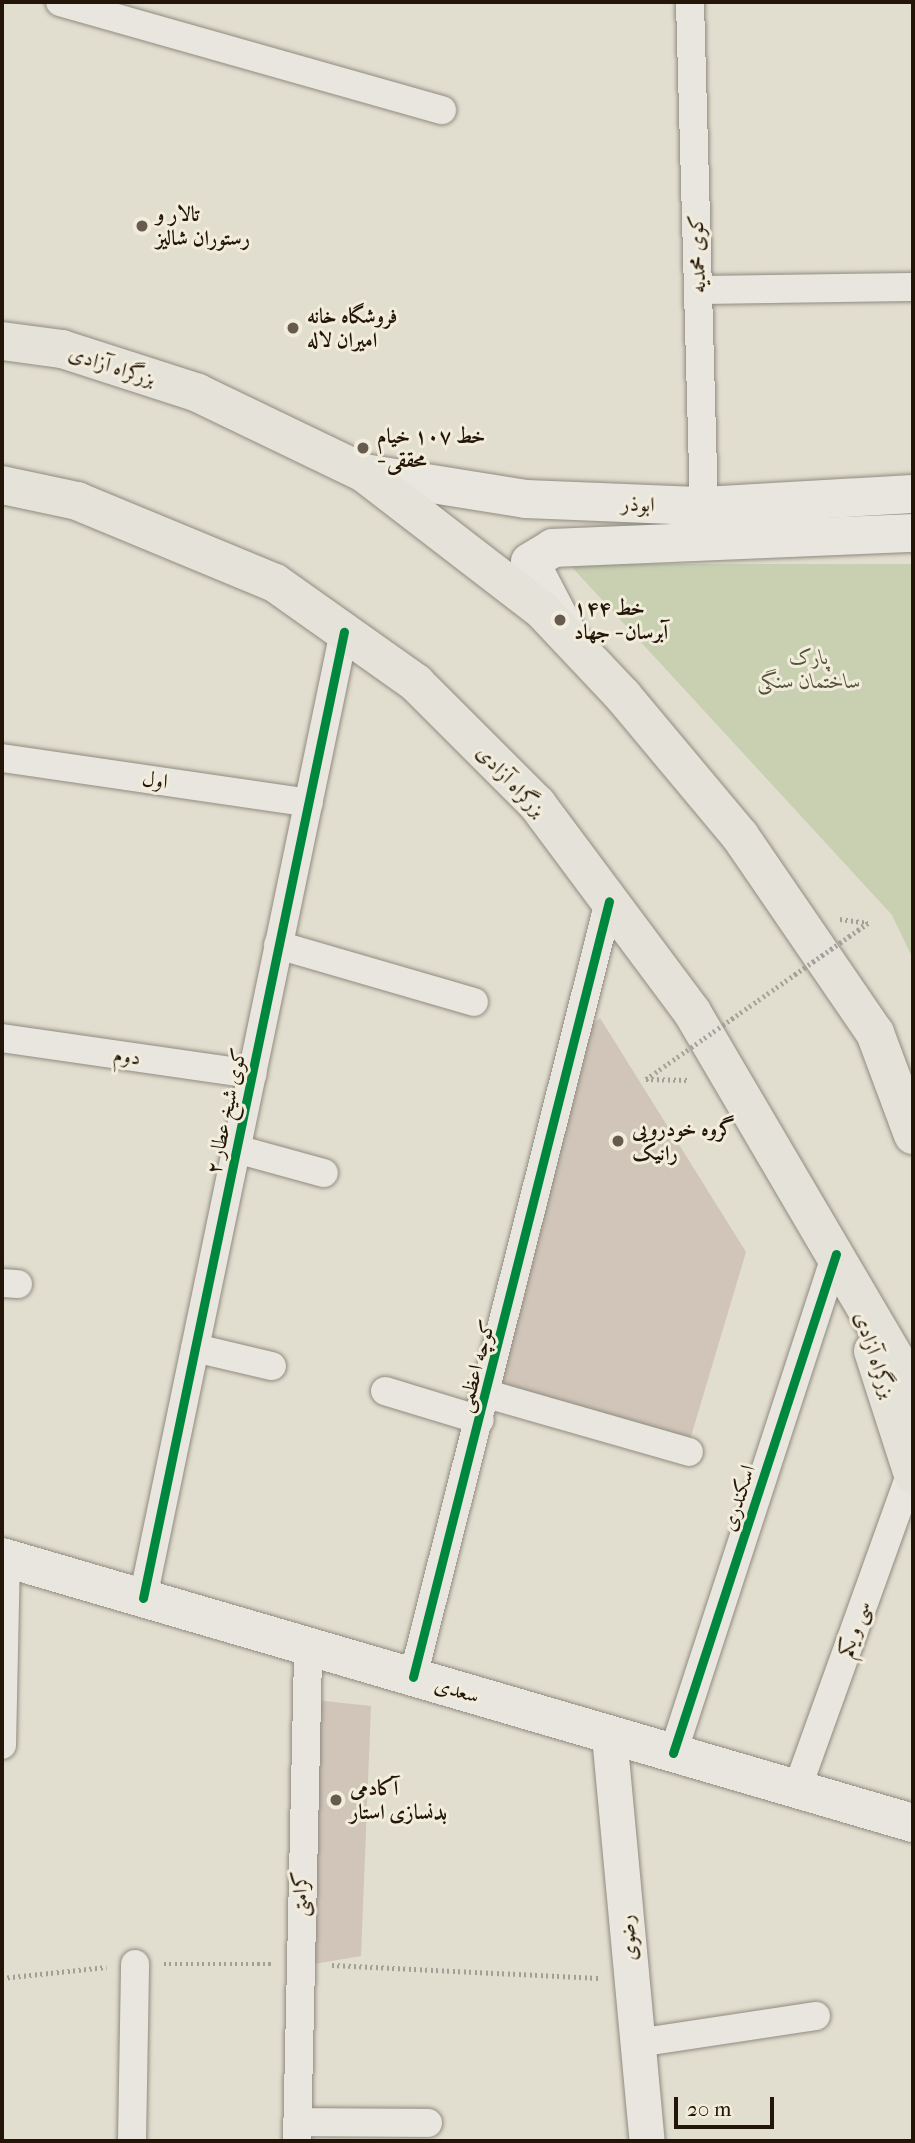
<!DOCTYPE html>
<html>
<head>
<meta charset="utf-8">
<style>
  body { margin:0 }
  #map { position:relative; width:915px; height:2143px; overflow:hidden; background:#e2decf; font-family:"IM FELL French Canon",Amiri,serif }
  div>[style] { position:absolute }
  .green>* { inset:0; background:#c8d0b1 }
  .building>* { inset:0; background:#d0c5b8 }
  .path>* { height:4.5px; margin-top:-2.25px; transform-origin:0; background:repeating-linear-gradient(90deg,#a29f99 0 2px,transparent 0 5.5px) }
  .roads { filter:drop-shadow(0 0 2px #908b81) drop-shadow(0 0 2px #908b81) }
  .minor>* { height:28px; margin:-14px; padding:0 14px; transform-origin:14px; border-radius:14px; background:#e9e6df }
  .tertiary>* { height:35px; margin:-17.5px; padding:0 17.5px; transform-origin:17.5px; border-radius:17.5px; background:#e9e6df }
  .secondary>* { height:38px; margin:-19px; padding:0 19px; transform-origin:19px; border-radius:19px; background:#e9e6df }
  .trunk>* { height:38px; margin:-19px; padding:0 19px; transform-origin:19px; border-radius:19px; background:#e5e2da }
  .path-bridge>* { height:4.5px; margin-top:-2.25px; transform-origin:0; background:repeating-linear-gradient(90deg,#a29f99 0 2px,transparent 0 5.5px) }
  .cycleway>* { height:9px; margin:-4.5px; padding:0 4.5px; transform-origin:4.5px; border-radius:4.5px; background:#00873e }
  .dots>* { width:19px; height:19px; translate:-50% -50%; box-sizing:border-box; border:4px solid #f1ecdb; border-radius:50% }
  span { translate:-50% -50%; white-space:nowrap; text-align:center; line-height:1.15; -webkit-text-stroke:6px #f1ecdb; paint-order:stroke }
  .poi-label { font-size:21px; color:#231508; font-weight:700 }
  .left { translate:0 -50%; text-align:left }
  .street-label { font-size:21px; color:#231508 }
  .park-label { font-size:21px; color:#55523b; font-style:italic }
  .frame { position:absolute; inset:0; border:4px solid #231508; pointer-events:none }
  .scale { position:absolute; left:674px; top:2097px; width:100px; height:32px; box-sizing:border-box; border:4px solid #231508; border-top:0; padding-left:9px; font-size:21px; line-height:24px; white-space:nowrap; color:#231508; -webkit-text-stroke:5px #f1ecdb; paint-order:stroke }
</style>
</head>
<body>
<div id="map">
  <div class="green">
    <div style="clip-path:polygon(569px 564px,913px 564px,913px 959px,892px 915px)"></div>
  </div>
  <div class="building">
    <div style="clip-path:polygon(600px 1018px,746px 1252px,689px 1443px,496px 1389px,586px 1030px)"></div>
    <div style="clip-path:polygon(306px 1699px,371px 1706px,361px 1956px,308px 1965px)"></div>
  </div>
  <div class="path">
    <div style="left:840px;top:919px;width:28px;rotate:8deg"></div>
    <div style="left:646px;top:1079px;width:44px;rotate:1.3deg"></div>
    <div style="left:164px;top:1964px;width:107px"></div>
    <div style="left:332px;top:1965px;width:267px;rotate:2.8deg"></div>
    <div style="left:2px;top:1978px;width:105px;rotate:-6deg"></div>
  </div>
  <div class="roads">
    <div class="minor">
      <div style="left:60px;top:2px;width:397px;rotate:15.8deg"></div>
      <div style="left:690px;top:2px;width:504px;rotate:88.41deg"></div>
      <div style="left:698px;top:290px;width:215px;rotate:-0.8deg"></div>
      <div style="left:2px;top:758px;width:310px;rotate:8.3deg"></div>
      <div style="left:278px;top:945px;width:204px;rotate:16.2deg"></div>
      <div style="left:2px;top:1038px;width:253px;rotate:8.2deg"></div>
      <div style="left:236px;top:1149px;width:91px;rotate:15.3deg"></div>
      <div style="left:2px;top:1283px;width:16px;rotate:4deg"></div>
      <div style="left:195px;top:1348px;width:79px;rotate:13.2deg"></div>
      <div style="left:385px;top:1391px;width:99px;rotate:17deg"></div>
      <div style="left:487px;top:1394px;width:210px;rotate:16deg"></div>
      <div style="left:143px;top:1598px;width:987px;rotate:-78.25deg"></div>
      <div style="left:413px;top:1677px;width:800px;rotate:-75.82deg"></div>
      <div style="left:2px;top:1745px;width:187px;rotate:-88.8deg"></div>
      <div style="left:673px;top:1753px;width:525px;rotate:-71.91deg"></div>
      <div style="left:797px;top:1789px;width:339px;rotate:-70.2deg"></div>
      <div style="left:637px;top:2043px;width:181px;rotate:-8.6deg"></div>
      <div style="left:297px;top:2122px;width:131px;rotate:0.4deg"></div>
      <div style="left:132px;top:2141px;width:177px;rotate:-89deg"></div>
      <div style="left:297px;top:2141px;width:495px;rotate:-88.7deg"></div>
    </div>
    <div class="tertiary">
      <div style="left:609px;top:1735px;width:408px;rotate:84.7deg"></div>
    </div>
    <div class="secondary">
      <div style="left:364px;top:473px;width:164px;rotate:9.1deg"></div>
      <div style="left:526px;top:499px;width:178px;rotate:2.3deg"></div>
      <div style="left:704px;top:506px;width:209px;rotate:-3.3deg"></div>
      <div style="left:567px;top:633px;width:80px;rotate:-117.5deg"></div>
      <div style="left:530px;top:562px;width:27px;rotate:-31deg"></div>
      <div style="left:553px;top:548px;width:360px;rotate:-2.4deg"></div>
      <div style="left:2px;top:1557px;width:949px;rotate:16.28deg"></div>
    </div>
    <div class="trunk">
      <div style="left:2px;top:341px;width:61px;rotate:7.6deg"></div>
      <div style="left:62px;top:349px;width:143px;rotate:17.9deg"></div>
      <div style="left:198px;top:393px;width:184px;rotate:25.7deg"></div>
      <div style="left:364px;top:473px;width:226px;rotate:37.6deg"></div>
      <div style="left:543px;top:611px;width:117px;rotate:46.7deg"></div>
      <div style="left:623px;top:696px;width:182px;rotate:50.1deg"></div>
      <div style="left:740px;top:836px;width:239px;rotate:55.6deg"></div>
      <div style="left:875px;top:1033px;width:109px;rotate:69.6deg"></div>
      <div style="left:2px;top:485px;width:77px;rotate:12deg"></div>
      <div style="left:77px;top:501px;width:214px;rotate:22.5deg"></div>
      <div style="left:275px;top:583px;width:173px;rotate:35.3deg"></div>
      <div style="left:416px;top:683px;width:171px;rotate:45deg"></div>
      <div style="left:537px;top:804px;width:259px;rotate:53.3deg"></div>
      <div style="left:692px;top:1012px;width:437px;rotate:59.6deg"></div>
      <div style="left:873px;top:1351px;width:130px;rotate:72.1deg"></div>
    </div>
  </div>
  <div class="path-bridge">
    <div style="left:646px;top:1079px;width:271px;rotate:-35.1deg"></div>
  </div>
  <div class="cycleway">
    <div style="left:143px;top:1598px;width:987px;rotate:-78.25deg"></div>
    <div style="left:413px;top:1677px;width:800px;rotate:-75.82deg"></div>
    <div style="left:673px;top:1753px;width:525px;rotate:-71.91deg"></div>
  </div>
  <div class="dots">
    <div style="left:142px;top:226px;background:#665b4e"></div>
    <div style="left:293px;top:328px;background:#665b4e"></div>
    <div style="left:363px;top:448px;background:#665b4e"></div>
    <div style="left:560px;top:620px;background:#665b4e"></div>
    <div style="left:618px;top:1141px;background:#665b4e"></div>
    <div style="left:336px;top:1800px;background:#665b4e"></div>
  </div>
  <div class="poi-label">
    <span class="left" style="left:156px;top:226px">تالار و<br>رستوران شالیز</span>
    <span class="left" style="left:307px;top:328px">فروشگاه خانه<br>امیران لاله</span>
    <span class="left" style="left:377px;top:448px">خط ۱۰۷ خیام<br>- محققی</span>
    <span class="left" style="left:574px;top:620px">خط ۱۴۴<br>آبرسان - جهاد</span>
    <span class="left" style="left:632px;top:1141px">گروه خودرویی<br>رانیک</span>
    <span class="left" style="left:350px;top:1800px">آکادمی<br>بدنسازی استار</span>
  </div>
  <div class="street-label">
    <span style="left:697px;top:254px;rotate:-92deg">کوی محمدیه</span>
    <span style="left:112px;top:366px;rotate:18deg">بزرگراه آزادی</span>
    <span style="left:638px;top:504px;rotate:2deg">ابوذر</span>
    <span style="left:155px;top:780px;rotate:8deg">اول</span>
    <span style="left:511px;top:781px;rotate:47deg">بزرگراه آزادی</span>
    <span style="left:127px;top:1056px;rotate:8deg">دوم</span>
    <span style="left:226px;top:1111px;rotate:-78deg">کوی شیخ عطار ۲</span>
    <span style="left:875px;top:1355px;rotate:72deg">بزرگراه آزادی</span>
    <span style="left:476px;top:1366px;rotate:-75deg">کوچه اعظمی</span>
    <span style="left:738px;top:1498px;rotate:-72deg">اسکندری</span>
    <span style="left:854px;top:1629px;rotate:-70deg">سی و یکم</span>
    <span style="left:457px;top:1690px;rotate:16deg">سعدی</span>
    <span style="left:300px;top:1894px;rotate:-89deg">کرامتی</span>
    <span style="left:628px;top:1938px;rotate:-95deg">رضوی</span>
  </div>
  <div class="park-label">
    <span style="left:809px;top:669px">پارک<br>ساختمان سنگی</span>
  </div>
  <div class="frame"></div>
  <div class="scale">20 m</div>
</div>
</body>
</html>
